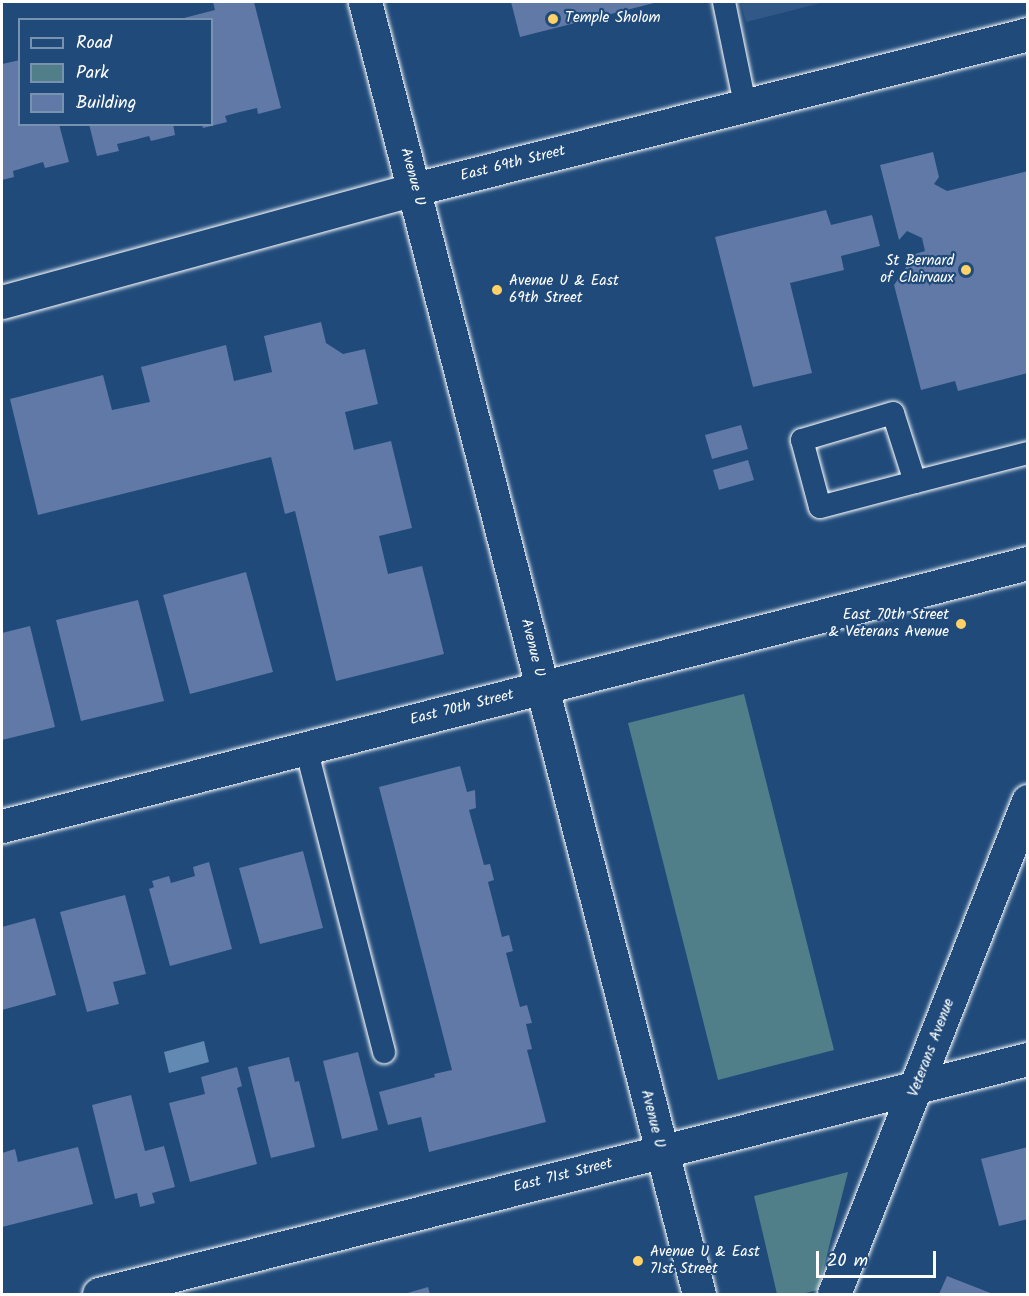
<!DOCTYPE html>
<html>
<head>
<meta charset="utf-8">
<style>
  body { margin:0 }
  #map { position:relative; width:1029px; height:1296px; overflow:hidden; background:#1f4a7a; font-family:Kalam,sans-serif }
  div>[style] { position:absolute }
  .built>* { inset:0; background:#325887 }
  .green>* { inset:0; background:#507f89 }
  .water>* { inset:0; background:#6289b1 }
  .building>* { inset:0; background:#6079a6 }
  .roads { filter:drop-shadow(0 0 2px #fff) drop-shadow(0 0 2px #fff) }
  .lane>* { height:22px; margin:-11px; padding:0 11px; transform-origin:11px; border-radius:11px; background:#1f4a7a }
  .street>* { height:33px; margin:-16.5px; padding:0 16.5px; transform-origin:16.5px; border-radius:16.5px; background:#1f4a7a }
  .dots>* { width:16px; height:16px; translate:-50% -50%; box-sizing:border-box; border:3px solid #1f4a7a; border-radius:50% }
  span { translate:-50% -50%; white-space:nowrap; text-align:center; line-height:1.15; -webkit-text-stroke:4.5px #1f4a7a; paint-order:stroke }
  .poi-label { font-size:15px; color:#fff }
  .left { translate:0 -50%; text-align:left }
  .right { translate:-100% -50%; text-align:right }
  .street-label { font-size:15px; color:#fff }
  .frame { position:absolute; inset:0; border:3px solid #fff; pointer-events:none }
  .legend { position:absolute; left:18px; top:18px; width:195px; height:108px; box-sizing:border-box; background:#1f4a7a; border:2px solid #7992af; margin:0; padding:8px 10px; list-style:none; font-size:18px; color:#fff }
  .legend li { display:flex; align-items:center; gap:12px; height:30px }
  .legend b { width:30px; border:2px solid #7992af }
  .scale { position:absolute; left:816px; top:1251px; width:120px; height:27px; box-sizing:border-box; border:3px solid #fff; border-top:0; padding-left:8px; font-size:18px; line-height:21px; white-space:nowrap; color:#fff; -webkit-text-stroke:4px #1f4a7a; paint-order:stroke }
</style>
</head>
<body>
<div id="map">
  <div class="built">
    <div style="clip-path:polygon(741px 2px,825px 2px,746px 22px)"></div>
  </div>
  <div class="green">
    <div style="clip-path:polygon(744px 694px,834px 1050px,718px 1080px,628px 723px)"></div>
    <div style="clip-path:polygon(848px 1172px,818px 1290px,801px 1294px,777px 1294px,754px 1196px)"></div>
  </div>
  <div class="water">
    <div style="clip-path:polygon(204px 1041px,209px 1062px,169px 1073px,164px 1052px)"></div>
  </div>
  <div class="building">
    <div style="clip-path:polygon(213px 2px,254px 2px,281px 108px,258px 114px,257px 108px,240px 112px,225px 116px,227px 122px,203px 128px,202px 124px,212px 124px,212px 20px,180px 19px,215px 10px)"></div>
    <div style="clip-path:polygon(511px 2px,658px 2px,520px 37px)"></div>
    <div style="clip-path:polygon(20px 60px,20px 124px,59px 124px,69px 162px,45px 168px,43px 162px,13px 171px,14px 177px,2px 180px,2px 64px)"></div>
    <div style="clip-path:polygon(89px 124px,173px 124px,175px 135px,151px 141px,149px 136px,134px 140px,117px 144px,119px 151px,97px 156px)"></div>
    <div style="clip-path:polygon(933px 152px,939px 177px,934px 184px,947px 191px,1028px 171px,1028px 373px,958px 391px,955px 381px,921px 390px,894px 285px,915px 254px,925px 251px,922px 238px,907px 231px,899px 240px,880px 165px)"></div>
    <div style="clip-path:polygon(826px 210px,831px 225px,872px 215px,880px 246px,841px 256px,844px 270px,790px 283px,812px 373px,753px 387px,715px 237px)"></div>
    <div style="clip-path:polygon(321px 322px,326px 343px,343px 354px,365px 349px,378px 404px,345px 412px,354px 450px,391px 441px,412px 528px,379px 536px,388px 574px,422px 566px,444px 654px,336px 681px,295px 511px,285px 514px,271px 457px,38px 515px,10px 399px,103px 375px,112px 410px,150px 402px,141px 367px,226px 345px,234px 381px,272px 372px,264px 336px)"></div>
    <div style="clip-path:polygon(741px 425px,748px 449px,712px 459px,705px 435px)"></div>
    <div style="clip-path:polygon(748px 460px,754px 480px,719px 490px,713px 470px)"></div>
    <div style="clip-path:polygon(246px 572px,273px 672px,190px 694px,163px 595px)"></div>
    <div style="clip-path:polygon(138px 600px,164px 701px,81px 721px,56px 620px)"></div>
    <div style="clip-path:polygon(30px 626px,55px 727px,2px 740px,2px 633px)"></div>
    <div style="clip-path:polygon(460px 766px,467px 792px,475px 790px,476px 808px,469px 810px,484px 865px,490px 864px,494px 880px,488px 882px,502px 937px,509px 935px,513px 951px,506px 953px,520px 1007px,527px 1005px,532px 1023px,526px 1024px,532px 1049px,527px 1050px,546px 1122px,429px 1152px,421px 1117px,388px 1125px,379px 1092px,435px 1077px,434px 1074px,452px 1070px,379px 787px)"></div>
    <div style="clip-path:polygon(303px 851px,323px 928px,260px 944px,239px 868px)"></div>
    <div style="clip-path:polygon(209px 862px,232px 949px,170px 966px,149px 889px,154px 887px,152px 881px,169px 876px,171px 883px,195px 876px,193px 867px)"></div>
    <div style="clip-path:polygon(125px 895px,146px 974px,113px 982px,119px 1004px,87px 1012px,60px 912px)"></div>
    <div style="clip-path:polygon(35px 918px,56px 995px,2px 1010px,2px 927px)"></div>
    <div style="clip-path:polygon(358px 1052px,378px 1130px,342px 1139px,323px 1061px)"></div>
    <div style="clip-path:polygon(289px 1057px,295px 1082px,299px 1081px,315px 1147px,271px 1158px,248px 1067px)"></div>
    <div style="clip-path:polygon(237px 1067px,242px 1086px,237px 1088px,257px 1164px,190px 1182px,169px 1103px,205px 1094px,201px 1077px)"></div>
    <div style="clip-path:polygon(131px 1095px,145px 1151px,164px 1146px,175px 1187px,152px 1193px,155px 1203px,140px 1207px,137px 1193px,115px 1199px,92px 1105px)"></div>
    <div style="clip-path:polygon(78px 1147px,93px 1204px,2px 1227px,2px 1153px,15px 1149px,18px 1162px)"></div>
    <div style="clip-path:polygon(1028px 1147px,1028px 1219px,999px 1226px,981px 1159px)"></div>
    <div style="clip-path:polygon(947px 1276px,993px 1294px,939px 1294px)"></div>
    <div style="clip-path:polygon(428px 1287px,430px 1294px,404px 1294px)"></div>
  </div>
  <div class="roads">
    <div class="lane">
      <div style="left:724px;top:2px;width:104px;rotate:78.4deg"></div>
      <div style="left:915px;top:482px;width:72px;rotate:-107.7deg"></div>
      <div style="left:893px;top:413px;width:95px;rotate:163.5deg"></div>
      <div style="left:802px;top:440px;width:69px;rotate:75deg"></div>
      <div style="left:820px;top:507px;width:98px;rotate:-14.7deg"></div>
      <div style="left:915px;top:482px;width:117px;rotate:-14.4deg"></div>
      <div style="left:306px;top:748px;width:314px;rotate:75.6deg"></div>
    </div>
    <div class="street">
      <div style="left:365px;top:2px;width:1334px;rotate:75.51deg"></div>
      <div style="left:2px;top:302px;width:428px;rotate:-15.3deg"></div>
      <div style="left:415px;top:189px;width:632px;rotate:-14.19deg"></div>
      <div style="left:2px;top:826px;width:1059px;rotate:-14.38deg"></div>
      <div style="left:99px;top:1294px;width:958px;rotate:-14.2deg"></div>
      <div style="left:834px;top:1294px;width:530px;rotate:-68.52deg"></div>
    </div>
  </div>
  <div class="dots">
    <div style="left:553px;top:19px;background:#ffd166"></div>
    <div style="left:966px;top:270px;background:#ffd166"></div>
    <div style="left:497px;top:290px;background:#ffd166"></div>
    <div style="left:961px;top:624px;background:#ffd166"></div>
    <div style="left:638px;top:1261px;background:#ffd166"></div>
  </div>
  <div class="poi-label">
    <span class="left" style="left:565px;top:19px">Temple Sholom</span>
    <span class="right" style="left:954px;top:270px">St Bernard<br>of Clairvaux</span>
    <span class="left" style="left:509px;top:290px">Avenue U &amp; East<br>69th Street</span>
    <span class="right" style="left:949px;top:624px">East 70th Street<br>&amp; Veterans Avenue</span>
    <span class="left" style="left:650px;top:1261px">Avenue U &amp; East<br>71st Street</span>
  </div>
  <div class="street-label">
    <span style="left:513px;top:164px;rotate:-14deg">East 69th Street</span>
    <span style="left:412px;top:177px;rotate:75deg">Avenue U</span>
    <span style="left:532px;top:648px;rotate:76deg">Avenue U</span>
    <span style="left:462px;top:708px;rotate:-14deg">East 70th Street</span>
    <span style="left:932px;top:1048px;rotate:-69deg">Veterans Avenue</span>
    <span style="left:652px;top:1119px;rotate:76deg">Avenue U</span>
    <span style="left:563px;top:1176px;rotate:-14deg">East 71st Street</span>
  </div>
  <div class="frame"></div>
  <ul class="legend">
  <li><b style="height:8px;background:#1f4a7a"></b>Road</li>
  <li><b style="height:16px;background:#507f89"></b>Park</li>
  <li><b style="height:16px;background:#6079a6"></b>Building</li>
  </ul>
  <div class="scale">20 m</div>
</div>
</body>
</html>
